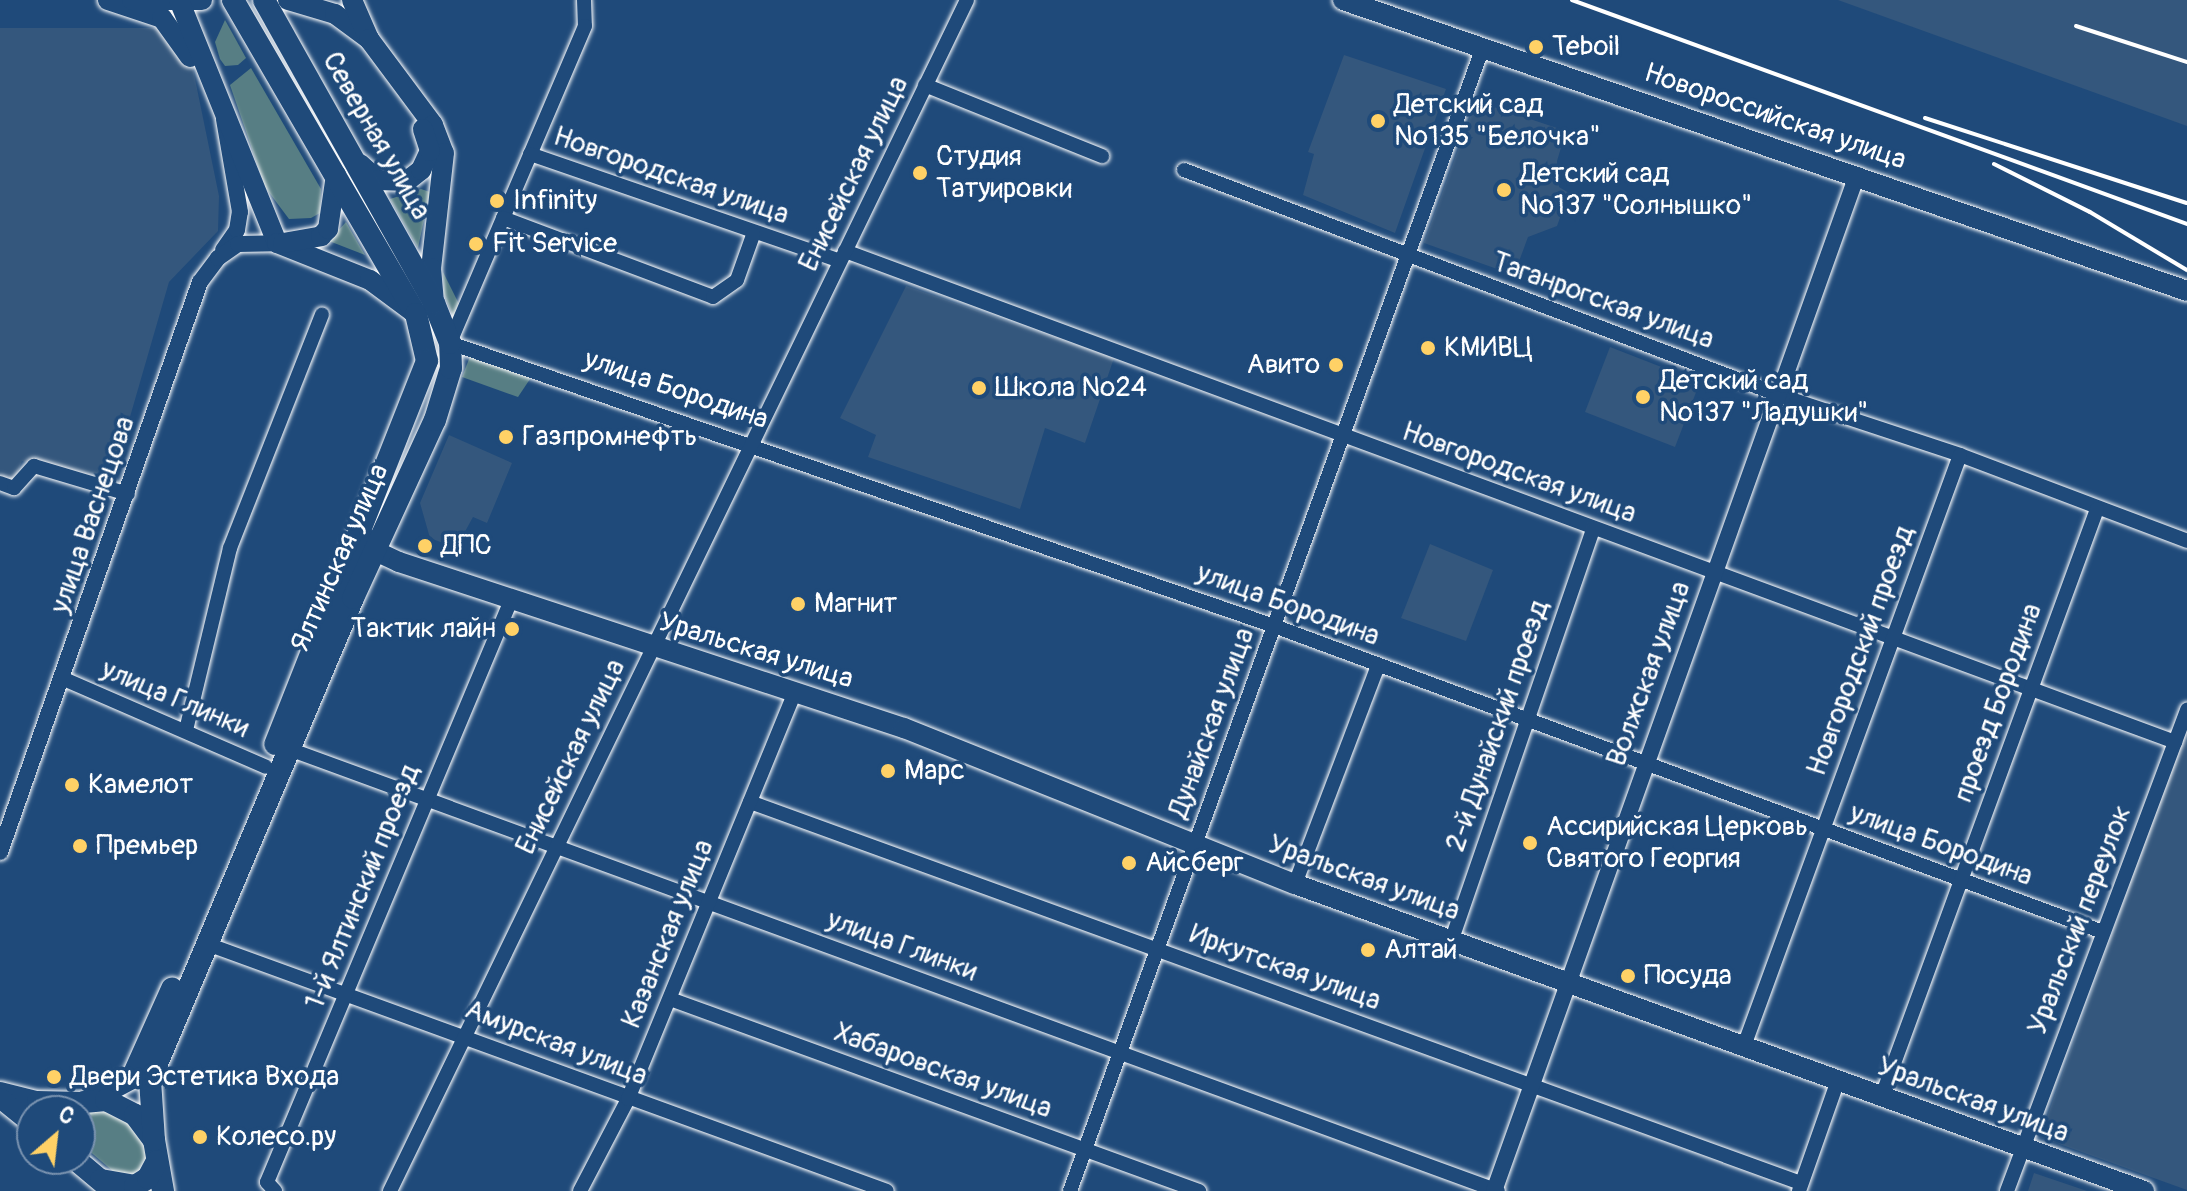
<!DOCTYPE html>
<html>
<head>
<meta charset="utf-8">
<style>
  body { margin:0 }
  #map { position:relative; width:2187px; height:1191px; overflow:hidden; background:#1f4a7a; font-family:Pangolin,sans-serif }
  div>[style] { position:absolute }
  .built>* { inset:0; background:#34577d }
  .green>* { inset:0; background:#577e84 }
  .roads { filter:drop-shadow(0 0 2px #fff) drop-shadow(0 0 2px #fff) }
  .minor>* { height:14px; margin:-7px; padding:0 7px; transform-origin:7px; border-radius:7px; background:#1f4a7a }
  .tertiary>* { height:16px; margin:-8px; padding:0 8px; transform-origin:8px; border-radius:8px; background:#1f4a7a }
  .secondary>* { height:20px; margin:-10px; padding:0 10px; transform-origin:10px; border-radius:10px; background:#1f4a7a }
  .primary>* { height:22px; margin:-11px; padding:0 11px; transform-origin:11px; border-radius:11px; background:#1f4a7a }
  .rail>* { height:4px; margin:-2px; padding:0 2px; transform-origin:2px; border-radius:2px; background:#fff }
  .dots>* { width:22px; height:22px; translate:-50% -50%; box-sizing:border-box; border:4px solid #1f4a7a; border-radius:50% }
  span { translate:-50% -50%; white-space:nowrap; text-align:center; line-height:1.15; -webkit-text-stroke:7px #1f4a7a; paint-order:stroke }
  .poi-label { font-size:28px; color:#fff }
  .left { translate:0 -50%; text-align:left }
  .right { translate:-100% -50%; text-align:right }
  .street-label { font-size:28px; color:#fff }
  .north { position:absolute; left:16px; top:1095px; width:80px; height:80px; box-sizing:border-box; background:#1f4a7a; border:2px solid #7992af; border-radius:50%; rotate:28deg; font-size:22px; font-weight:700; line-height:32px; text-align:center; color:#fff }
  .north::after { content:''; display:block; margin:auto; width:28px; height:36px; background:#ffd166; clip-path:polygon(50% 0,100% 100%,50% 72%,0 100%) }
</style>
</head>
<body>
<div id="map">
  <div class="built">
    <div style="clip-path:polygon(1838px 0,2187px 0,2187px 126px)"></div>
    <div style="clip-path:polygon(0 28px,169px 28px,193px 69px,219px 196px,218px 231px,169px 282px,110px 486px,22px 461px,14px 481px,0 476px)"></div>
    <div style="clip-path:polygon(1344px 55px,1446px 89px,1395px 233px,1303px 195px,1314px 154px,1308px 152px)"></div>
    <div style="clip-path:polygon(1476px 101px,1566px 131px,1557px 161px,1559px 187px,1569px 193px,1557px 226px,1528px 237px,1514px 275px,1424px 243px)"></div>
    <div style="clip-path:polygon(906px 286px,1114px 358px,1085px 443px,1045px 428px,1020px 509px,868px 457px,876px 435px,840px 418px)"></div>
    <div style="clip-path:polygon(1610px 347px,1700px 382px,1675px 447px,1585px 412px)"></div>
    <div style="clip-path:polygon(449px 435px,512px 463px,487px 523px,473px 517px,456px 548px,430px 538px,420px 503px)"></div>
    <div style="clip-path:polygon(1430px 544px,1493px 570px,1466px 641px,1401px 618px)"></div>
    <div style="clip-path:polygon(2187px 723px,2187px 1190px,2040px 1137px)"></div>
    <div style="clip-path:polygon(2034px 1173px,2087px 1191px,2028px 1191px)"></div>
  </div>
  <div class="green">
    <div style="clip-path:polygon(225px 20px,246px 58px,238px 65px,225px 66px,220px 59px,215px 42px)"></div>
    <div style="clip-path:polygon(251px 68px,321px 189px,320px 213px,311px 218px,289px 219px,265px 187px,230px 85px)"></div>
    <div style="clip-path:polygon(421px 189px,430px 192px,418px 248px,390px 199px)"></div>
    <div style="clip-path:polygon(346px 222px,365px 255px,329px 241px)"></div>
    <div style="clip-path:polygon(443px 272px,460px 306px,454px 319px,444px 294px)"></div>
    <div style="clip-path:polygon(471px 354px,532px 376px,518px 397px,462px 377px)"></div>
    <div style="clip-path:polygon(106px 1108px,140px 1131px,149px 1158px,139px 1176px,115px 1173px,80px 1143px,80px 1112px)"></div>
  </div>
  <div class="roads">
    <div class="minor">
      <div style="left:584px;top:0;width:26px;rotate:88deg"></div>
      <div style="left:585px;top:26px;width:345px;rotate:113.1deg"></div>
      <div style="left:450px;top:343px;width:871px;rotate:18.95deg"></div>
      <div style="left:1274px;top:626px;width:884px;rotate:20.26deg"></div>
      <div style="left:925px;top:85px;width:191px;rotate:21.9deg"></div>
      <div style="left:530px;top:154px;width:328px;rotate:19deg"></div>
      <div style="left:1184px;top:170px;width:636px;rotate:20.71deg"></div>
      <div style="left:1779px;top:395px;width:191px;rotate:18.3deg"></div>
      <div style="left:1960px;top:455px;width:243px;rotate:20.7deg"></div>
      <div style="left:503px;top:218px;width:224px;rotate:20.6deg"></div>
      <div style="left:713px;top:297px;width:29px;rotate:-35deg"></div>
      <div style="left:737px;top:280px;width:48px;rotate:-70.4deg"></div>
      <div style="left:845px;top:251px;width:1418px;rotate:20.26deg"></div>
      <div style="left:0;top:483px;width:15px;rotate:20deg"></div>
      <div style="left:14px;top:488px;width:30px;rotate:-48deg"></div>
      <div style="left:34px;top:466px;width:98px;rotate:16.6deg"></div>
      <div style="left:64px;top:679px;width:220px;rotate:23.5deg"></div>
      <div style="left:186px;top:730px;width:187px;rotate:-76.4deg"></div>
      <div style="left:230px;top:548px;width:251px;rotate:-68.5deg"></div>
      <div style="left:289px;top:749px;width:1287px;rotate:20.08deg"></div>
      <div style="left:750px;top:802px;width:1118px;rotate:19.93deg"></div>
      <div style="left:1295px;top:884px;width:233px;rotate:-69.2deg"></div>
      <div style="left:1452px;top:939px;width:434px;rotate:-71deg"></div>
      <div style="left:207px;top:944px;width:723px;rotate:19.96deg"></div>
      <div style="left:670px;top:999px;width:563px;rotate:19.95deg"></div>
      <div style="left:1744px;top:1046px;width:629px;rotate:-69.92deg"></div>
      <div style="left:1882px;top:1096px;width:625px;rotate:-69.88deg"></div>
      <div style="left:275px;top:1191px;width:12px;rotate:-132deg"></div>
      <div style="left:267px;top:1182px;width:631px;rotate:-67.25deg"></div>
      <div style="left:390px;top:1191px;width:1323px;rotate:-64.15deg"></div>
      <div style="left:580px;top:1191px;width:104px;rotate:-62.4deg"></div>
      <div style="left:628px;top:1099px;width:440px;rotate:-67.7deg"></div>
      <div style="left:1070px;top:1191px;width:1216px;rotate:-70.15deg"></div>
      <div style="left:1799px;top:1191px;width:118px;rotate:-70.6deg"></div>
      <div style="left:2007px;top:1191px;width:514px;rotate:-69.48deg"></div>
    </div>
    <div class="tertiary">
      <div style="left:223px;top:250px;width:24px;rotate:-55deg"></div>
      <div style="left:237px;top:230px;width:18px;rotate:-81deg"></div>
      <div style="left:240px;top:212px;width:94px;rotate:-99.8deg"></div>
      <div style="left:0;top:852px;width:604px;rotate:-70.67deg"></div>
      <div style="left:200px;top:282px;width:30px;rotate:-53deg"></div>
      <div style="left:218px;top:258px;width:24px;rotate:-35deg"></div>
      <div style="left:238px;top:244px;width:39px;rotate:-1deg"></div>
      <div style="left:1494px;top:1191px;width:1079px;rotate:-70.34deg"></div>
    </div>
    <div class="secondary">
      <div style="left:108px;top:0;width:57px;rotate:18.4deg"></div>
      <div style="left:162px;top:18px;width:48px;rotate:54.3deg"></div>
      <div style="left:132px;top:0;width:70px"></div>
      <div style="left:179px;top:0;width:262px;rotate:68deg"></div>
      <div style="left:277px;top:243px;width:100px;rotate:21.7deg"></div>
      <div style="left:370px;top:280px;width:57px;rotate:36.5deg"></div>
      <div style="left:288px;top:0;width:49px;rotate:16.6deg"></div>
      <div style="left:335px;top:14px;width:42px;rotate:36.3deg"></div>
      <div style="left:352px;top:0;width:43px;rotate:66.4deg"></div>
      <div style="left:369px;top:39px;width:107px;rotate:53.3deg"></div>
      <div style="left:433px;top:125px;width:30px;rotate:69deg"></div>
      <div style="left:444px;top:153px;width:116px;rotate:96.4deg"></div>
      <div style="left:431px;top:268px;width:35px;rotate:85deg"></div>
      <div style="left:1343px;top:0;width:893px;rotate:19.02deg"></div>
      <div style="left:360px;top:164px;width:24px;rotate:42deg"></div>
      <div style="left:378px;top:180px;width:29px;rotate:2deg"></div>
      <div style="left:407px;top:181px;width:18px;rotate:-38deg"></div>
      <div style="left:421px;top:170px;width:21px;rotate:-65deg"></div>
      <div style="left:430px;top:151px;width:23px;rotate:-108deg"></div>
      <div style="left:283px;top:243px;width:39px;rotate:-10deg"></div>
      <div style="left:321px;top:236px;width:10px;rotate:-45deg"></div>
      <div style="left:328px;top:229px;width:55px;rotate:-81.6deg"></div>
      <div style="left:366px;top:538px;width:10px;rotate:73deg"></div>
      <div style="left:369px;top:548px;width:33px;rotate:25deg"></div>
      <div style="left:399px;top:562px;width:532px;rotate:18.2deg"></div>
      <div style="left:904px;top:728px;width:421px;rotate:21.8deg"></div>
      <div style="left:1295px;top:884px;width:903px;rotate:19.88deg"></div>
      <div style="left:0;top:1092px;width:38px;rotate:14deg"></div>
      <div style="left:37px;top:1101px;width:47px;rotate:1.2deg"></div>
      <div style="left:0;top:1098px;width:41px;rotate:39.1deg"></div>
    </div>
    <div class="primary">
      <div style="left:233px;top:0;width:363px;rotate:59.8deg"></div>
      <div style="left:416px;top:314px;width:48px;rotate:76.8deg"></div>
      <div style="left:427px;top:361px;width:412px;rotate:111.6deg"></div>
      <div style="left:92px;top:1099px;width:45px;rotate:-27.7deg"></div>
      <div style="left:132px;top:1078px;width:98px;rotate:-65.8deg"></div>
      <div style="left:74px;top:1111px;width:13px;rotate:-42deg"></div>
      <div style="left:84px;top:1102px;width:22px;rotate:-5deg"></div>
      <div style="left:106px;top:1100px;width:33px;rotate:27deg"></div>
      <div style="left:135px;top:1115px;width:31px;rotate:53deg"></div>
      <div style="left:154px;top:1140px;width:52px;rotate:80deg"></div>
      <div style="left:154px;top:1140px;width:60px;rotate:-93.8deg"></div>
      <div style="left:150px;top:1080px;width:523px;rotate:-67.16deg"></div>
      <div style="left:353px;top:598px;width:196px;rotate:-65.3deg"></div>
      <div style="left:435px;top:420px;width:54px;rotate:-72.9deg"></div>
      <div style="left:451px;top:368px;width:25px;rotate:-92deg"></div>
      <div style="left:450px;top:343px;width:43px;rotate:-111.8deg"></div>
      <div style="left:434px;top:303px;width:347px;rotate:-119.3deg"></div>
      <div style="left:75px;top:1159px;width:48px;rotate:40deg"></div>
      <div style="left:101px;top:1180px;width:35px;rotate:10deg"></div>
      <div style="left:135px;top:1186px;width:15px;rotate:-32deg"></div>
      <div style="left:148px;top:1178px;width:19px;rotate:-62deg"></div>
    </div>
  </div>
  <div class="rail">
    <div style="left:1572px;top:0;width:655px;rotate:20.01deg"></div>
    <div style="left:2076px;top:26px;width:117px;rotate:18deg"></div>
    <div style="left:1925px;top:118px;width:275px;rotate:18deg"></div>
    <div style="left:1994px;top:164px;width:107px;rotate:26.6deg"></div>
    <div style="left:2090px;top:212px;width:113px;rotate:30.9deg"></div>
  </div>
  <div class="dots">
    <div style="left:1536px;top:47px;background:#ffd166"></div>
    <div style="left:1378px;top:121px;background:#ffd166"></div>
    <div style="left:920px;top:173px;background:#ffd166"></div>
    <div style="left:1504px;top:190px;background:#ffd166"></div>
    <div style="left:497px;top:201px;background:#ffd166"></div>
    <div style="left:476px;top:244px;background:#ffd166"></div>
    <div style="left:1428px;top:348px;background:#ffd166"></div>
    <div style="left:1336px;top:365px;background:#ffd166"></div>
    <div style="left:979px;top:388px;background:#ffd166"></div>
    <div style="left:1643px;top:397px;background:#ffd166"></div>
    <div style="left:506px;top:437px;background:#ffd166"></div>
    <div style="left:425px;top:546px;background:#ffd166"></div>
    <div style="left:798px;top:604px;background:#ffd166"></div>
    <div style="left:512px;top:629px;background:#ffd166"></div>
    <div style="left:888px;top:771px;background:#ffd166"></div>
    <div style="left:72px;top:785px;background:#ffd166"></div>
    <div style="left:1530px;top:843px;background:#ffd166"></div>
    <div style="left:80px;top:846px;background:#ffd166"></div>
    <div style="left:1129px;top:863px;background:#ffd166"></div>
    <div style="left:1368px;top:950px;background:#ffd166"></div>
    <div style="left:1628px;top:976px;background:#ffd166"></div>
    <div style="left:54px;top:1077px;background:#ffd166"></div>
    <div style="left:200px;top:1137px;background:#ffd166"></div>
  </div>
  <div class="poi-label">
    <span class="left" style="left:1552px;top:47px">Teboil</span>
    <span class="left" style="left:1394px;top:121px">Детский сад<br>№135 "Белочка"</span>
    <span class="left" style="left:936px;top:173px">Студия<br>Татуировки</span>
    <span class="left" style="left:1520px;top:190px">Детский сад<br>№137 "Солнышко"</span>
    <span class="left" style="left:513px;top:201px">Infinity</span>
    <span class="left" style="left:492px;top:244px">Fit Service</span>
    <span class="left" style="left:1444px;top:348px">КМИВЦ</span>
    <span class="right" style="left:1320px;top:365px">Авито</span>
    <span class="left" style="left:1659px;top:397px">Детский сад<br>№137 "Ладушки"</span>
    <span class="left" style="left:995px;top:388px">Школа №24</span>
    <span class="left" style="left:522px;top:437px">Газпромнефть</span>
    <span class="left" style="left:441px;top:546px">ДПС</span>
    <span class="left" style="left:814px;top:604px">Магнит</span>
    <span class="right" style="left:496px;top:629px">Тактик лайн</span>
    <span class="left" style="left:904px;top:771px">Марс</span>
    <span class="left" style="left:88px;top:785px">Камелот</span>
    <span class="left" style="left:1546px;top:843px">Ассирийская Церковь<br>Святого Георгия</span>
    <span class="left" style="left:96px;top:846px">Премьер</span>
    <span class="left" style="left:1145px;top:863px">Айсберг</span>
    <span class="left" style="left:1384px;top:950px">Алтай</span>
    <span class="left" style="left:1644px;top:976px">Посуда</span>
    <span class="left" style="left:70px;top:1077px">Двери Эстетика Входа</span>
    <span class="left" style="left:216px;top:1137px">Колесо.ру</span>
  </div>
  <div class="street-label">
    <span style="left:1775px;top:117px;rotate:19deg">Новороссийская улица</span>
    <span style="left:376px;top:136px;rotate:60deg">Северная улица</span>
    <span style="left:854px;top:174px;rotate:-64deg">Енисейская улица</span>
    <span style="left:671px;top:176px;rotate:19deg">Новгородская улица</span>
    <span style="left:1603px;top:301px;rotate:20deg">Таганрогская улица</span>
    <span style="left:676px;top:390px;rotate:19deg">улица Бородина</span>
    <span style="left:1519px;top:473px;rotate:20deg">Новгородская улица</span>
    <span style="left:93px;top:515px;rotate:-71deg">улица Васнецова</span>
    <span style="left:340px;top:558px;rotate:-66deg">Ялтинская улица</span>
    <span style="left:1288px;top:605px;rotate:20deg">улица Бородина</span>
    <span style="left:756px;top:651px;rotate:17deg">Уральская улица</span>
    <span style="left:1861px;top:651px;rotate:-70deg">Новгородский проезд</span>
    <span style="left:1649px;top:674px;rotate:-70deg">Волжская улица</span>
    <span style="left:175px;top:699px;rotate:23deg">улица Глинки</span>
    <span style="left:1998px;top:703px;rotate:-70deg">проезд Бородина</span>
    <span style="left:1212px;top:723px;rotate:-70deg">Дунайская улица</span>
    <span style="left:1498px;top:726px;rotate:-71deg">2-й Дунайский проезд</span>
    <span style="left:571px;top:757px;rotate:-64deg">Енисейская улица</span>
    <span style="left:1941px;top:845px;rotate:20deg">улица Бородина</span>
    <span style="left:1364px;top:878px;rotate:20deg">Уральская улица</span>
    <span style="left:363px;top:887px;rotate:-68deg">1-й Ялтинский проезд</span>
    <span style="left:2080px;top:920px;rotate:-69deg">Уральский переулок</span>
    <span style="left:668px;top:934px;rotate:-68deg">Казанская улица</span>
    <span style="left:902px;top:946px;rotate:20deg">улица Глинки</span>
    <span style="left:1285px;top:968px;rotate:20deg">Иркутская улица</span>
    <span style="left:556px;top:1043px;rotate:21deg">Амурская улица</span>
    <span style="left:943px;top:1071px;rotate:20deg">Хабаровская улица</span>
    <span style="left:1973px;top:1100px;rotate:20deg">Уральская улица</span>
  </div>
  <div class="north">С</div>
</div>
</body>
</html>
